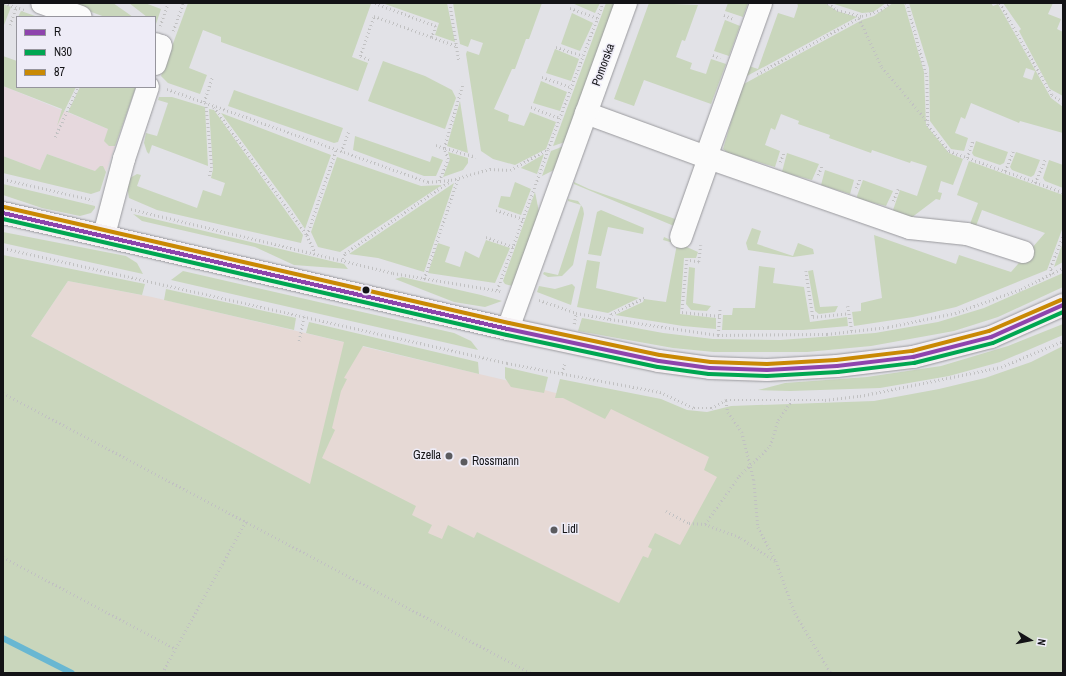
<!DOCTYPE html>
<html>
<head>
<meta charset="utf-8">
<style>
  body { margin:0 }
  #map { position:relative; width:1066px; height:676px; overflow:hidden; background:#e2e2e7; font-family:"Archivo Narrow",sans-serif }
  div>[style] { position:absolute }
  .commercial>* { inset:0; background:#e6d9d5 }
  .industrial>* { inset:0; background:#e6d8dd }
  .green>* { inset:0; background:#c9d6bc }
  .stream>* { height:5.5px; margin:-2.75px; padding:0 2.75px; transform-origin:2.75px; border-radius:2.75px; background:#69b7d2 }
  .path>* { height:2.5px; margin-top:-1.25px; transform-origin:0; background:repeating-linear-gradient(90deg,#c1c1c2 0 1px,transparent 0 4px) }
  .roads { filter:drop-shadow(0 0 1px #99999d) drop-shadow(0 0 1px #99999d) }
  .minor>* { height:22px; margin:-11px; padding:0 11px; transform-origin:11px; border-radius:11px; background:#fbfbfb }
  .major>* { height:22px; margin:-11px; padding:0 11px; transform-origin:11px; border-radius:11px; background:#f4eff2 }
  .bus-1>* { height:4px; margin:-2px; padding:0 2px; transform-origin:2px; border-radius:2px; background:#8e44ad }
  .bus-2>* { height:4px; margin:-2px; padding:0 2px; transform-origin:2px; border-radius:2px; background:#00a651 }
  .bus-3>* { height:4px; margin:-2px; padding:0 2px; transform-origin:2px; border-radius:2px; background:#c98904 }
  .dots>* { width:11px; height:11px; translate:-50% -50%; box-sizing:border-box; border:2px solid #eeecf7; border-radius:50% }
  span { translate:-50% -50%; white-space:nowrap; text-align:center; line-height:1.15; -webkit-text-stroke:3px #eeecf7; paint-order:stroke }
  .street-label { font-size:12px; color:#131316 }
  .poi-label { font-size:12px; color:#131316 }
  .right { translate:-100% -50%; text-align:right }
  .left { translate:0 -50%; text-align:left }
  .frame { position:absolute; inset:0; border:4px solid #131316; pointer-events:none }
  .legend { position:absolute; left:16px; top:16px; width:140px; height:72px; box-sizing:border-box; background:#eeecf7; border:1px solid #96959d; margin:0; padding:5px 7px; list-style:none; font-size:12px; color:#131316 }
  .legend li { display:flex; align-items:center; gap:8px; height:20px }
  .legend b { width:20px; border:1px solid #96959d }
  .north { position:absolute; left:1010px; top:620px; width:40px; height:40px; -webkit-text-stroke:3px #eeecf7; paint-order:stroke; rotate:100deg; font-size:11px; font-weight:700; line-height:16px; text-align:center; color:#131316 }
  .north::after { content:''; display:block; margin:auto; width:14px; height:18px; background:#131316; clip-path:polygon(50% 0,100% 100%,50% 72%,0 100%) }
</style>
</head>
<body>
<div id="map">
  <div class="commercial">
    <div style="clip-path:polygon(68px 281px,152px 297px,526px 385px,678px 426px,747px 429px,724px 478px,639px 610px,603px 640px,31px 336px)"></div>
  </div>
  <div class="industrial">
    <div style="clip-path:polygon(3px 86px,108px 129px,115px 146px,106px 172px,105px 169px,95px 171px,47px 154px,40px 170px,3px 156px)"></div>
  </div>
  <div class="green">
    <div style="clip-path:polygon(67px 3px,113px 3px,133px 17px,105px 17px)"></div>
    <div style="clip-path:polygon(129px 3px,145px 3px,161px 9px,156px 24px,155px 17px,147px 17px)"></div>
    <div style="clip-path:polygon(188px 3px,371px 4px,352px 57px,368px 63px,358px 91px,221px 42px,221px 37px,203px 30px,189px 68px,207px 75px,200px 94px,168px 83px,161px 76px)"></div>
    <div style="clip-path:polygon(382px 3px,447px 3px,455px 42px,435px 35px,439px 23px)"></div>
    <div style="clip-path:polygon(453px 3px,542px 3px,529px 39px,526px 39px,515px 69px,512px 69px,494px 109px,509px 115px,508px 121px,524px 126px,530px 112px,556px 122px,546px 149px,515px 165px,493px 159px,481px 151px,466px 54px,467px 51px,479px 55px,483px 43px,471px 39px,468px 47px,460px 44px)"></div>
    <div style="clip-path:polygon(572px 3px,600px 3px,595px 13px)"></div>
    <div style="clip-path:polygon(606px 3px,617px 3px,565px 142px,553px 146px)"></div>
    <div style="clip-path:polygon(649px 3px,698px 5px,685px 41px,682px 40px,676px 57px,692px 63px,690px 69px,706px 74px,711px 59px,726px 64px,711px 104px,644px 80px,634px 106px,614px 99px)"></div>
    <div style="clip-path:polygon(728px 3px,748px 3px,743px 17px,725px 11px)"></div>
    <div style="clip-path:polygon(797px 3px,825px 3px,837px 11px,857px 17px,745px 77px,749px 66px,758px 69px,778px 13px,794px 18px,798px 6px)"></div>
    <div style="clip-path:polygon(831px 3px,886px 3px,873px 12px,862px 13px)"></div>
    <div style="clip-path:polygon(893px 3px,904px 3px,924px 72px,926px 125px,949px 153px,963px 159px,953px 185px,941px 181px,938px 192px,942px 193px,940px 200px,936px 199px,911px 218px,895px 213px,893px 210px,900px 190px,917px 196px,927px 166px,911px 161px,910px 163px,872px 150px,871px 153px,829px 138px,830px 135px,798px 124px,799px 121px,781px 114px,775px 130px,771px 128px,765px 145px,780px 151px,775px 167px,728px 153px,723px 149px,742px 85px,862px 20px,874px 16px)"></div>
    <div style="clip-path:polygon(evenodd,909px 3px,991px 3px,993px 6px,998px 4px,1051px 98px,1063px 107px,1063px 133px,1020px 121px,1019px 123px,971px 103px,965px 119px,961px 117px,955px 133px,968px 138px,964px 151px,951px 149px,930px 121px,929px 68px,909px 3px,1026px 68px,1035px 71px,1032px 80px,1023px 77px,1026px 68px)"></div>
    <div style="clip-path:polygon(1003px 3px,1053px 3px,1048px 14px,1061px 19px,1057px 29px,1063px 32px,1063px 96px,1050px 89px,1019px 31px,1021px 29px)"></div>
    <div style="clip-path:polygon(3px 4px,11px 7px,4px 25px,3px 25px)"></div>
    <div style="clip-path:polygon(21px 11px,38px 17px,18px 17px)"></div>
    <div style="clip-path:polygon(572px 13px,593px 23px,580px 51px,561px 44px)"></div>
    <div style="clip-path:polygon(725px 20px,740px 26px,729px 56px,714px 51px)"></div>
    <div style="clip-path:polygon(555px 49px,579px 59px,571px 81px,546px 73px)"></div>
    <div style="clip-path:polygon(3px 56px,17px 61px,17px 87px,76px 87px,57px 126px,62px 109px,3px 86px)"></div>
    <div style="clip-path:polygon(383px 61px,425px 76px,452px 90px,456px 98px,445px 129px,368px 101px)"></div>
    <div style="clip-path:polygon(541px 81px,567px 92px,560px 111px,533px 103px)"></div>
    <div style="clip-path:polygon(80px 87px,136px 87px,115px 146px,109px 146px,104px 141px,108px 129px,68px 112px)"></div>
    <div style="clip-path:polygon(234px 90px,343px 128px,338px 142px,334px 143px,228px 106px)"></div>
    <div style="clip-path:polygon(159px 97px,172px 97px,205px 107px,208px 166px,152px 145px,149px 154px,147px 152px,144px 143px,146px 133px,157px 136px,168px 103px,158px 100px)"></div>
    <div style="clip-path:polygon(460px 101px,468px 153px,447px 146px)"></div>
    <div style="clip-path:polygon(209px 109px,214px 110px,303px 235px,301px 243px,157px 210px,129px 198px,127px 186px,130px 178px,137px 174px,141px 175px,137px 186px,197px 208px,203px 190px,221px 196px,225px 183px,211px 178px,213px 169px)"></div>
    <div style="clip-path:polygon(221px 113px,331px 155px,305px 229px,291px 208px)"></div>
    <div style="clip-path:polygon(355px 136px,430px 162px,432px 156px,443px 160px,436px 176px,424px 176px,353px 150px)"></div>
    <div style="clip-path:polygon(976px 141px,1008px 152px,1004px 163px,1000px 165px,974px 156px,972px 153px)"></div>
    <div style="clip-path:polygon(564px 146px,556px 169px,542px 176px,551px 151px)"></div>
    <div style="clip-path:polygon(448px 152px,468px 158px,468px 163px,463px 170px,443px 177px,450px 159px)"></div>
    <div style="clip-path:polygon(1016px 152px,1040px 160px,1034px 175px,1031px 177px,1012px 170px,1010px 167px)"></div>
    <div style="clip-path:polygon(787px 153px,819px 164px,812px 180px,782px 172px)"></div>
    <div style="clip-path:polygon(47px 154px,95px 171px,100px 166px,103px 166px,106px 172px,100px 191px,91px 194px,3px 173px,3px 156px,40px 170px)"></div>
    <div style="clip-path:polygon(544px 154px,537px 174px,521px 168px,522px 167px)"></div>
    <div style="clip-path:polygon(337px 157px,421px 186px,442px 185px,340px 252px,318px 247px,311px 232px)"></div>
    <div style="clip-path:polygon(1049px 160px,1063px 165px,1063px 188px,1045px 181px,1043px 178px)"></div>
    <div style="clip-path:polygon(969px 161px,1063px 195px,1063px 227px,1047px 270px,956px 307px,913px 317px,854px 326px,852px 312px,861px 311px,861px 303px,882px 298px,874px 235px,956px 264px,959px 255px,1011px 272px,1045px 233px,982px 210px,976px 226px,970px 224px,978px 203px,957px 195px)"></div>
    <div style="clip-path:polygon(825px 170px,854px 180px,850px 194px,821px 185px)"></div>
    <div style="clip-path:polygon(863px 180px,893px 191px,886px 206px,858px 199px,857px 196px)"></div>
    <div style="clip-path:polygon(515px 182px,531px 189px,521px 215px,498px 207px,501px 196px,510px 197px)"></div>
    <div style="clip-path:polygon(574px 182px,589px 189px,681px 221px,674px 226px,574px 184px)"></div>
    <div style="clip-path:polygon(454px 183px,424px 272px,378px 258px,349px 254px)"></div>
    <div style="clip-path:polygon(3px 184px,95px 206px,95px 208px,91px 213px,80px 216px,42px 208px,3px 195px)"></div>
    <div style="clip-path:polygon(535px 192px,539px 212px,512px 286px,505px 284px,503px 281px)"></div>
    <div style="clip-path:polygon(568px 199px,578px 201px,583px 208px,584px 214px,573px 265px,562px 276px,548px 277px,543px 274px,544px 272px,558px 275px,581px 205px,568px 201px)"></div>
    <div style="clip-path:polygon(601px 210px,644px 228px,643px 234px,608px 227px,601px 256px,588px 254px,597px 212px)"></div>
    <div style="clip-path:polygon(133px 214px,335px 262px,344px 264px,348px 269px,294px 265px,255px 247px,142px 221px)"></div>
    <div style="clip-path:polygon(752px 228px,761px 231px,757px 244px,793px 256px,798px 243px,813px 249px,814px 254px,793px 257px,748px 250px,746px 243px)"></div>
    <div style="clip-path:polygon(3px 232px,126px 256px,137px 263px,143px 274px,3px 243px)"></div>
    <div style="clip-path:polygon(664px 237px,698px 252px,696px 258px,684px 258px,680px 314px,716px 318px,716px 329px,683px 326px,615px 315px,643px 302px,644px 299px,666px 302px,677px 244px,663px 240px)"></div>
    <div style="clip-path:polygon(486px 240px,510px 248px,495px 283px,428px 273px,438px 243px,450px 247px,445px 262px,460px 267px,465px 251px,479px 258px)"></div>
    <div style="clip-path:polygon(1063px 243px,1063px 262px,1054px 267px,1060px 250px)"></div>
    <div style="clip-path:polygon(3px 255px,145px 284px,142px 295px,68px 281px,31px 336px,310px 484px,344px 342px,306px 333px,309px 322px,478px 362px,479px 374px,363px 346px,344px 378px,347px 379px,341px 391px,332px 428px,335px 430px,322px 458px,416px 506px,412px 515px,432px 525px,428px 533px,442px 539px,448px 525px,474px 538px,477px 532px,619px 603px,643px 556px,648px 558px,652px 549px,648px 547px,655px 533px,680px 545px,717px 477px,704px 470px,709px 457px,611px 409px,605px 419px,563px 398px,555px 398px,560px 379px,661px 399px,687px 410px,707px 412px,731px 406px,874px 401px,939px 389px,985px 378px,1031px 362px,1063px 346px,1063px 673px,3px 673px)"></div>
    <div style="clip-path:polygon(587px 260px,600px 262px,596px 288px,639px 298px,608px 313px,577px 307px)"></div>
    <div style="clip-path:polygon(759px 266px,775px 268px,773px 283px,804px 287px,810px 322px,847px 317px,848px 326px,803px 330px,722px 330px,723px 315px,732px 315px,733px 308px,755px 308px)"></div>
    <div style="clip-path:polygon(689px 267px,695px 268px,693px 303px,711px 306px,707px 311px,691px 310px,686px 304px)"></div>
    <div style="clip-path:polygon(813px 270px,820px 307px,838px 306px,835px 312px,819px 314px,815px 311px,808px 271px)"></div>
    <div style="clip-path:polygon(183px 271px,454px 333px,471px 341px,478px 350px,171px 280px)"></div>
    <div style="clip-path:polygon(1063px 273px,1063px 287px,998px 317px,954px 331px,871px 346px,807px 352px,714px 352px,673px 348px,578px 331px,582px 318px,663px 333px,713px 339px,780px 340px,875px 333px,938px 322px,984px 308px)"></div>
    <div style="clip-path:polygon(402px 277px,481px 295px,502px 301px,485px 307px,454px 302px,395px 279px)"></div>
    <div style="clip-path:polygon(572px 284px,575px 287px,571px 305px,537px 292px,539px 286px,555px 289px)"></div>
    <div style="clip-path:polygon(166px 289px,296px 318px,294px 330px,164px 300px)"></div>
    <div style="clip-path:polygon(1063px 324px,1063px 335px,1000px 362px,949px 376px,880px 388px,790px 391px,758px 390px,785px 383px,867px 377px,941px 366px,1008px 346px)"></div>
    <div style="clip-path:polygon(505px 367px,548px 377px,544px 393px,511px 387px,505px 378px)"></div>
  </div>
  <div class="stream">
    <div style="left:3px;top:638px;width:77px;rotate:26.9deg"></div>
  </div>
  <div class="path">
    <div style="left:4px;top:3px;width:21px;rotate:19deg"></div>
    <div style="left:375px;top:3px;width:65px;rotate:20.7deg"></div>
    <div style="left:436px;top:26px;width:12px;rotate:110deg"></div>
    <div style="left:432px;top:37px;width:27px;rotate:20deg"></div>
    <div style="left:450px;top:3px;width:59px;rotate:81.2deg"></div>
    <div style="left:828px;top:3px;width:11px;rotate:38deg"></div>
    <div style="left:837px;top:10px;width:25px;rotate:14deg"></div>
    <div style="left:907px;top:3px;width:76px;rotate:74.7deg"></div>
    <div style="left:927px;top:76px;width:49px;rotate:88.8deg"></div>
    <div style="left:928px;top:125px;width:33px;rotate:51deg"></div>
    <div style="left:949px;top:151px;width:121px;rotate:19.8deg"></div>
    <div style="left:1000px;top:3px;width:106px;rotate:60.5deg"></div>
    <div style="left:1052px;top:95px;width:13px;rotate:32deg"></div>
    <div style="left:570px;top:8px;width:29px;rotate:20deg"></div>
    <div style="left:724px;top:15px;width:11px;rotate:22deg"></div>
    <div style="left:859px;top:18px;width:54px;rotate:64.9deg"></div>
    <div style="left:882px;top:67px;width:72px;rotate:50.1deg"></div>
    <div style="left:10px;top:25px;width:19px;rotate:-72deg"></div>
    <div style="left:160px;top:26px;width:24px;rotate:-71deg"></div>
    <div style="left:173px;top:31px;width:30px;rotate:-70deg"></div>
    <div style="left:556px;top:47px;width:28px;rotate:18deg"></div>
    <div style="left:713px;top:55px;width:8px;rotate:23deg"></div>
    <div style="left:369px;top:60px;width:10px;rotate:-156deg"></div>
    <div style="left:360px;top:56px;width:42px;rotate:-70.7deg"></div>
    <div style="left:374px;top:16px;width:62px;rotate:19.9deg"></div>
    <div style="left:757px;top:74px;width:120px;rotate:-28.9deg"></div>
    <div style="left:862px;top:16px;width:20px;rotate:-18deg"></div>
    <div style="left:881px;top:10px;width:11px;rotate:-38deg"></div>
    <div style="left:542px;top:77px;width:31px;rotate:19deg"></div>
    <div style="left:167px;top:89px;width:277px;rotate:19.6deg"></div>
    <div style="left:428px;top:182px;width:23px;rotate:-5deg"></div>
    <div style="left:451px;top:180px;width:41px;rotate:-15.8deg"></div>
    <div style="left:490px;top:169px;width:20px;rotate:3deg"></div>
    <div style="left:510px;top:170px;width:43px;rotate:-28.9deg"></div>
    <div style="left:548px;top:149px;width:156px;rotate:-69.4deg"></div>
    <div style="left:204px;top:102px;width:26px;rotate:-72deg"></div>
    <div style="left:206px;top:103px;width:64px;rotate:84.6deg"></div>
    <div style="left:212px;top:167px;width:10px;rotate:107deg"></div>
    <div style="left:214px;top:107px;width:158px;rotate:54deg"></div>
    <div style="left:307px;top:235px;width:19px;rotate:65deg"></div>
    <div style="left:531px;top:107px;width:31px;rotate:21deg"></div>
    <div style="left:55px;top:137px;width:55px;rotate:-65.3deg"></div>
    <div style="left:436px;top:145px;width:9px;rotate:21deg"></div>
    <div style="left:444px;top:148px;width:68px;rotate:-73.7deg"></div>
    <div style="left:445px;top:148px;width:32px;rotate:16deg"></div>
    <div style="left:341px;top:152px;width:23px;rotate:-70deg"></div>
    <div style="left:967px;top:158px;width:19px;rotate:-72deg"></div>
    <div style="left:780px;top:162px;width:11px;rotate:-68deg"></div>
    <div style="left:1005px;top:171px;width:22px;rotate:-68deg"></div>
    <div style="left:818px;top:175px;width:11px;rotate:-68deg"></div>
    <div style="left:3px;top:179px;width:92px;rotate:13.1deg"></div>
    <div style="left:439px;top:181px;width:24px;rotate:-68deg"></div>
    <div style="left:448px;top:159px;width:12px;rotate:-110deg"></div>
    <div style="left:1035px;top:183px;width:26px;rotate:-67deg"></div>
    <div style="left:856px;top:188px;width:10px;rotate:-66deg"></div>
    <div style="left:893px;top:201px;width:13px;rotate:-67deg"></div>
    <div style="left:131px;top:209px;width:270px;rotate:13.7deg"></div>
    <div style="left:393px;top:273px;width:109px;rotate:9.5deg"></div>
    <div style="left:496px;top:210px;width:29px;rotate:18deg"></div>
    <div style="left:307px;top:235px;width:90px;rotate:-71.2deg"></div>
    <div style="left:486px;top:237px;width:30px;rotate:20deg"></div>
    <div style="left:701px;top:245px;width:17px;rotate:97deg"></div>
    <div style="left:699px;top:262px;width:12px;rotate:-171deg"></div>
    <div style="left:687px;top:260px;width:52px;rotate:95.5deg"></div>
    <div style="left:682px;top:312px;width:38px;rotate:6deg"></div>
    <div style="left:3px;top:248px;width:517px;rotate:12.85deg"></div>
    <div style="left:507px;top:363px;width:156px;rotate:10.7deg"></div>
    <div style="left:660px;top:392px;width:38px;rotate:25deg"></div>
    <div style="left:694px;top:408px;width:17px"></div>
    <div style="left:711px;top:408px;width:17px;rotate:-28deg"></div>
    <div style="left:726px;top:400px;width:99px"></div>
    <div style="left:825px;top:400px;width:35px;rotate:-7deg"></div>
    <div style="left:860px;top:396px;width:144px;rotate:-11.6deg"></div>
    <div style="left:1001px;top:367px;width:67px;rotate:-22.8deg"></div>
    <div style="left:343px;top:259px;width:6px;rotate:-72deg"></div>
    <div style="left:345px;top:253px;width:127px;rotate:-34.4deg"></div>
    <div style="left:806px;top:271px;width:47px;rotate:81.3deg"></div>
    <div style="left:813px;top:317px;width:36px;rotate:-6deg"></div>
    <div style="left:1053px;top:274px;width:7px;rotate:-117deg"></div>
    <div style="left:1050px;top:268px;width:35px;rotate:-68deg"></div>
    <div style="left:424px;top:279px;width:107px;rotate:-71.4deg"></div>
    <div style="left:497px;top:290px;width:149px;rotate:-70deg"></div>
    <div style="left:539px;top:300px;width:39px;rotate:19deg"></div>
    <div style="left:576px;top:313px;width:35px;rotate:10deg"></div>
    <div style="left:610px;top:319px;width:109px;rotate:8.4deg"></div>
    <div style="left:718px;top:335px;width:109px;rotate:-0.5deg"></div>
    <div style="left:827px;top:334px;width:61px;rotate:-6.5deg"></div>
    <div style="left:888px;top:327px;width:68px;rotate:-11.8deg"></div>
    <div style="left:955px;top:313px;width:70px;rotate:-20deg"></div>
    <div style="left:1021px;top:289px;width:47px;rotate:-26.6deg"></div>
    <div style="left:848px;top:306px;width:25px;rotate:81deg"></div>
    <div style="left:610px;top:319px;width:5px;rotate:-79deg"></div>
    <div style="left:611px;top:314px;width:39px;rotate:-26deg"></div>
    <div style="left:574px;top:324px;width:11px;rotate:-80deg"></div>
    <div style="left:718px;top:335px;width:27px;rotate:-86deg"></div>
    <div style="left:299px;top:341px;width:26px;rotate:-79deg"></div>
    <div style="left:562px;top:373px;width:11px;rotate:-75deg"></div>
    <div style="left:3px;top:393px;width:598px;rotate:27.94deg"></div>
    <div style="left:726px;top:401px;width:11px;rotate:80deg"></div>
    <div style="left:728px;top:412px;width:24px;rotate:55deg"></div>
    <div style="left:742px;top:432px;width:49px;rotate:76deg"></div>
    <div style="left:754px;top:480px;width:47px;rotate:85.1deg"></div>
    <div style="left:758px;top:527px;width:38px;rotate:62deg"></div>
    <div style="left:776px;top:561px;width:55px;rotate:69.9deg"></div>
    <div style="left:795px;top:613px;width:70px;rotate:59deg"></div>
    <div style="left:666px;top:511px;width:26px;rotate:28deg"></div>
    <div style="left:689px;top:523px;width:16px;rotate:4deg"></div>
    <div style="left:705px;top:524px;width:59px;rotate:-54.7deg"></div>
    <div style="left:739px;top:476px;width:43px;rotate:-44.1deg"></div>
    <div style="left:770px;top:446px;width:27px;rotate:-73deg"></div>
    <div style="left:778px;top:420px;width:24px;rotate:-55deg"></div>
    <div style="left:705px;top:524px;width:39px;rotate:21deg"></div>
    <div style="left:741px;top:538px;width:41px;rotate:34.1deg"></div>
    <div style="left:3px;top:557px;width:194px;rotate:28deg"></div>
    <div style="left:162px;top:673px;width:174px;rotate:-61.1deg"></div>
  </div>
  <div class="roads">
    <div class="minor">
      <div style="left:42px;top:3px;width:41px;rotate:19.7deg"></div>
      <div style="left:155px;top:44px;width:6px;rotate:18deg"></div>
      <div style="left:161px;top:46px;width:19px;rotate:108deg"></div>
      <div style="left:586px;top:113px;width:131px;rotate:20.1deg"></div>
      <div style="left:709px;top:158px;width:213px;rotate:19.2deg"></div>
      <div style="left:910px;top:228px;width:57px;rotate:6deg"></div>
      <div style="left:967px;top:234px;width:59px;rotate:17.8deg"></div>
      <div style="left:706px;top:157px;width:164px;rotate:-70.3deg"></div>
      <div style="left:104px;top:235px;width:79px;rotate:-75.3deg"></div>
      <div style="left:124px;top:159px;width:76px;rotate:-71.6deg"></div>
      <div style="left:681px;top:237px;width:84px;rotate:-70.5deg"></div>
      <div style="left:508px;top:329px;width:347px;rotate:-70.1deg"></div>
    </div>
    <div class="major">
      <div style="left:3px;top:213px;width:518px;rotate:12.94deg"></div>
      <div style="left:508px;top:329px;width:154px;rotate:12deg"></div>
      <div style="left:659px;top:361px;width:51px;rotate:7.8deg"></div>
      <div style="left:710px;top:368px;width:57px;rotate:2deg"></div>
      <div style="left:767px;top:370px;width:70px;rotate:-3.3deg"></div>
      <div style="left:837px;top:366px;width:77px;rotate:-6.8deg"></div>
      <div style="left:913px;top:357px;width:81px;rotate:-14.4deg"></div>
      <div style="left:991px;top:337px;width:79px;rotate:-24deg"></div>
    </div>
  </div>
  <div class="bus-1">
    <div style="left:3px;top:213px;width:518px;rotate:12.94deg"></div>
    <div style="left:508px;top:329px;width:154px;rotate:12deg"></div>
    <div style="left:659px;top:361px;width:51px;rotate:7.8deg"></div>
    <div style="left:710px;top:368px;width:57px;rotate:2deg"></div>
    <div style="left:767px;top:370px;width:70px;rotate:-3.3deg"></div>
    <div style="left:837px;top:366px;width:77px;rotate:-6.8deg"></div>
    <div style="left:913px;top:357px;width:81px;rotate:-14.4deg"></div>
    <div style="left:991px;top:337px;width:79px;rotate:-24deg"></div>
  </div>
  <div class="bus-2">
    <div style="left:3px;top:219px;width:517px;rotate:12.96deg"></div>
    <div style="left:507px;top:335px;width:154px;rotate:12deg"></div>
    <div style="left:658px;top:367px;width:51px;rotate:7.8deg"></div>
    <div style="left:709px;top:374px;width:58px;rotate:2deg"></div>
    <div style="left:767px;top:376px;width:71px;rotate:-3.2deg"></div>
    <div style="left:838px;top:372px;width:77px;rotate:-6.8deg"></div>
    <div style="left:914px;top:363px;width:81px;rotate:-14.2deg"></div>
    <div style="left:993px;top:343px;width:77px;rotate:-23.9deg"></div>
  </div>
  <div class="bus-3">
    <div style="left:4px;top:207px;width:518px;rotate:12.94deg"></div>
    <div style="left:509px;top:323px;width:154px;rotate:12deg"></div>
    <div style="left:660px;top:355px;width:51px;rotate:7.8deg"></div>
    <div style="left:711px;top:362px;width:56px;rotate:2deg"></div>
    <div style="left:767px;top:364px;width:69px;rotate:-3.3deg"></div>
    <div style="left:836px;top:360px;width:77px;rotate:-6.8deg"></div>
    <div style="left:912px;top:351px;width:80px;rotate:-14.6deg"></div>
    <div style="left:989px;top:331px;width:78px;rotate:-23.3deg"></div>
  </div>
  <div class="dots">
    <div style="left:366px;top:290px;background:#131316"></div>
    <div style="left:449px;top:456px;background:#5b5b5f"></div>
    <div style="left:464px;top:462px;background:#5b5b5f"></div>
    <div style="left:554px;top:530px;background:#5b5b5f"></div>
  </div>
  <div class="street-label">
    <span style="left:604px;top:65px;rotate:-70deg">Pomorska</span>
  </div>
  <div class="poi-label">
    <span class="right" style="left:441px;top:456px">Gzella</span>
    <span class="left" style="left:472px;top:462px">Rossmann</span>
    <span class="left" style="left:562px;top:530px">Lidl</span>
  </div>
  <div class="frame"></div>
  <ul class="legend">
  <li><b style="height:5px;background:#8e44ad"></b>R</li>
  <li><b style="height:5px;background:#00a651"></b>N30</li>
  <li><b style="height:5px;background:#c98904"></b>87</li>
  </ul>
  <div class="north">N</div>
</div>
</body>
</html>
